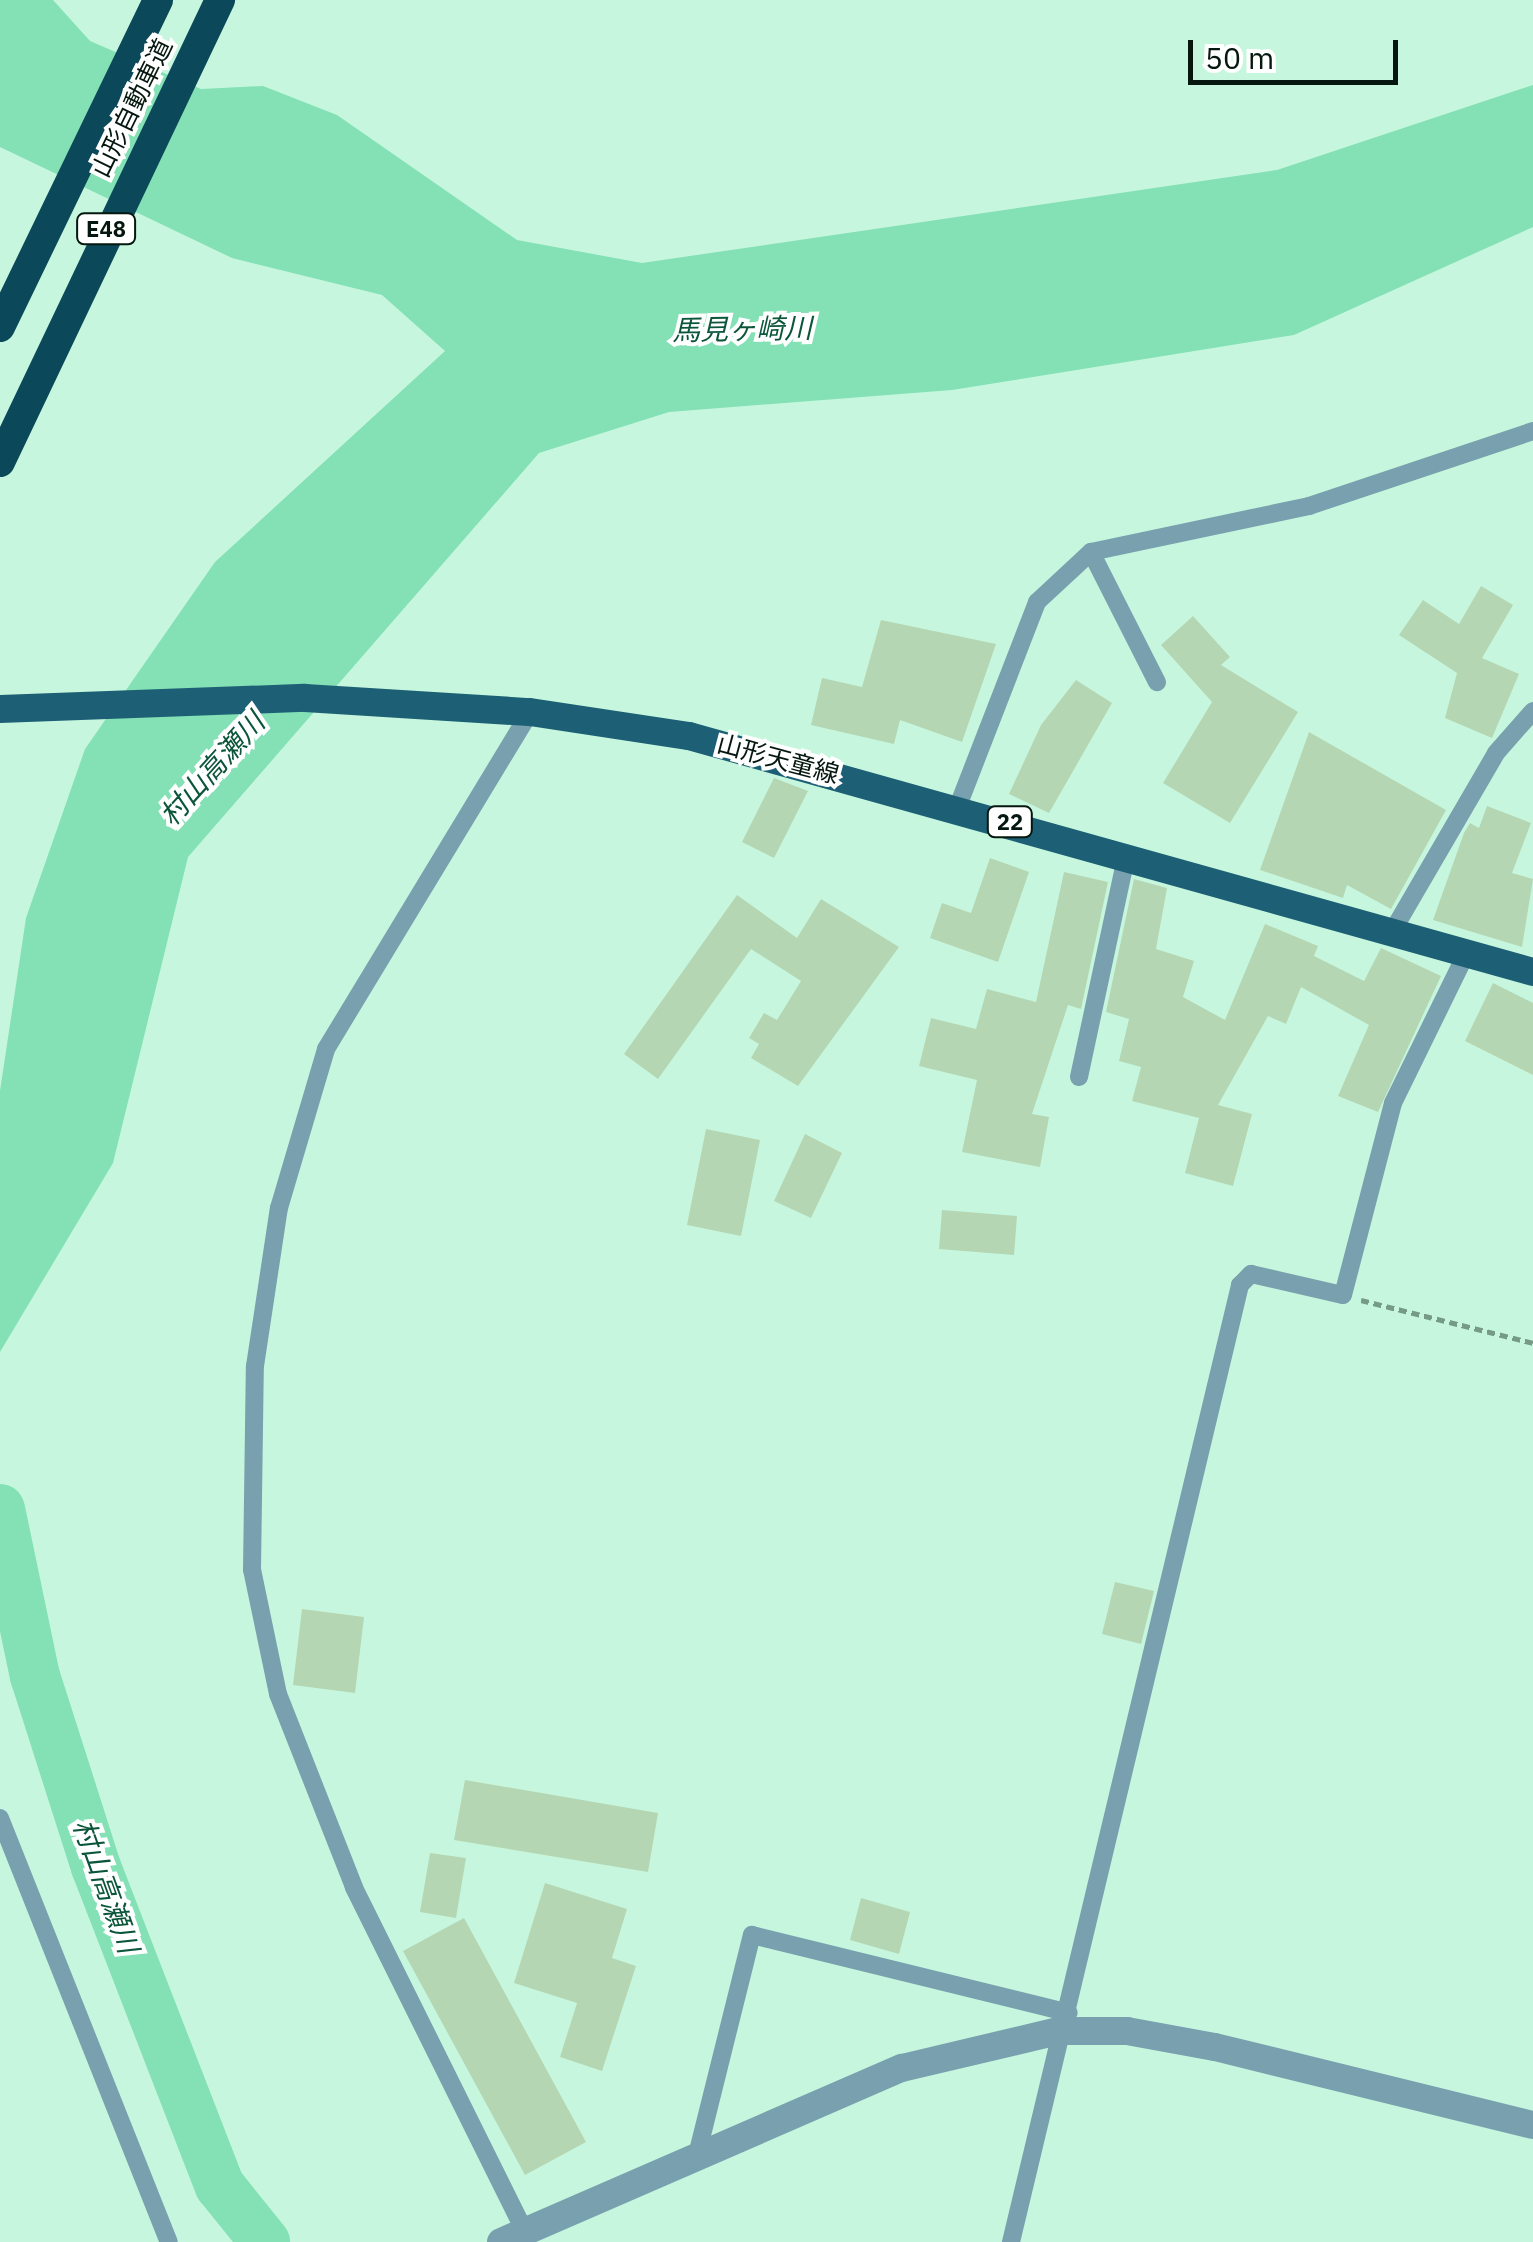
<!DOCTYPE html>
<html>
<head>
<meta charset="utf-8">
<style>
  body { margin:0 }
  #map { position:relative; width:1533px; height:2242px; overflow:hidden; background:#c6f7de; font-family:"IBM Plex Sans","Noto Sans JP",sans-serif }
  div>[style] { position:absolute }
  .water>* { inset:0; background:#84e0b5 }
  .river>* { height:50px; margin:-25px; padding:0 25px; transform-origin:25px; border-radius:25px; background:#84e0b5 }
  .building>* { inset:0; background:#b5d6b3 }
  .path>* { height:5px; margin-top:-2.5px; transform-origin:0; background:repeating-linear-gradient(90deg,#769a88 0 8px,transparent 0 13px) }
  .service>* { height:18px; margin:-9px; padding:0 9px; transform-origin:9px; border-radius:9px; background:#79a0af }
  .tertiary>* { height:28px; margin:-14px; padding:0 14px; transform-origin:14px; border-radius:14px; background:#79a0af }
  .primary>* { height:28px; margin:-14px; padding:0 14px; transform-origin:14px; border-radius:14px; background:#1d6075 }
  .motorway>* { height:30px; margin:-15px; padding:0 15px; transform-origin:15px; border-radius:15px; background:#0b485a }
  span { translate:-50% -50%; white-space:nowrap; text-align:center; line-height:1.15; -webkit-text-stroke:8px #fff; paint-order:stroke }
  .shield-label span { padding:2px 8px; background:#fff; border:2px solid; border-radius:8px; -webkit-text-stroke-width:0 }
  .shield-label { font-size:22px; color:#05170f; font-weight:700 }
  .street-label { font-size:25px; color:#05170f }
  .water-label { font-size:28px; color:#0b563b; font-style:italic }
  .scale { position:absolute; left:1188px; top:40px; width:210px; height:45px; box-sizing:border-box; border:5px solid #05170f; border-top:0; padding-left:12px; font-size:30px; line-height:35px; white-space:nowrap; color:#05170f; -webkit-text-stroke:8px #fff; paint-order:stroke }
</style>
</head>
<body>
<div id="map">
  <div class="water">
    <div style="clip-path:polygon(0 0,53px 0,90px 41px,201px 89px,263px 86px,337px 115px,517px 240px,642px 263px,1277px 170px,1533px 85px,1533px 227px,1294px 335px,952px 390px,669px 412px,539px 453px,188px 857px,113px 1163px,0 1352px,0 1091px,26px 918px,85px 749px,215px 562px,445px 351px,382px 295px,232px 258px,0 147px)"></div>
  </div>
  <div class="river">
    <div style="left:0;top:1509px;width:171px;rotate:78.2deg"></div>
    <div style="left:35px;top:1676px;width:201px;rotate:72.3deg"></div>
    <div style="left:96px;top:1867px;width:342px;rotate:68.8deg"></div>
    <div style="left:220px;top:2186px;width:72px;rotate:51.2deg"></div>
  </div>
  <div class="building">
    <div style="clip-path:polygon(1481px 586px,1513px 605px,1482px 658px,1519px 674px,1492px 738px,1445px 718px,1457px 673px,1399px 635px,1423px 600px,1459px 624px)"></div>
    <div style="clip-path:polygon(1193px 616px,1230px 657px,1221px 665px,1298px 712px,1230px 823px,1163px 783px,1212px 702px,1161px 645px)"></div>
    <div style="clip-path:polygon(881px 620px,996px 644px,962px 742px,900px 720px,894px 744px,811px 725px,822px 678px,862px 687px)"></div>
    <div style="clip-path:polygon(1076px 680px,1112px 703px,1049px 813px,1009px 794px,1041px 725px)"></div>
    <div style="clip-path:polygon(1309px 732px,1446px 810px,1391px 909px,1347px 885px,1343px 898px,1260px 870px)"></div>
    <div style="clip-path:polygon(774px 778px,808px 791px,774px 858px,742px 842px)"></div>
    <div style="clip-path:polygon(1487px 806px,1531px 823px,1512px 873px,1533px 879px,1522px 947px,1433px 920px,1464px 833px,1470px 823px,1479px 828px)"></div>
    <div style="clip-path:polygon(990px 858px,1029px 872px,998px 962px,930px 938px,942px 903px,971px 913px)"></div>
    <div style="clip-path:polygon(1064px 872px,1108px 882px,1081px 1009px,1068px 1005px,1032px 1114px,1049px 1117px,1040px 1167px,962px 1152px,977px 1080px,919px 1066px,931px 1018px,976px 1029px,987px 989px,1036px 1002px)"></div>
    <div style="clip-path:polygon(1134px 879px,1167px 888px,1156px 949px,1194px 961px,1183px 997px,1225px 1020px,1265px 924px,1318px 946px,1314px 956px,1364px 981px,1381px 948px,1441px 976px,1378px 1112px,1338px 1096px,1369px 1025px,1301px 987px,1286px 1024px,1268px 1016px,1218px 1105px,1252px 1114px,1233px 1186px,1185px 1173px,1199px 1118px,1132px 1101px,1141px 1067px,1119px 1061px,1129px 1019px,1106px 1012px)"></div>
    <div style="clip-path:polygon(737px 895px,797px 938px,821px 899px,899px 947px,798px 1086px,751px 1058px,759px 1044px,749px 1038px,764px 1013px,777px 1020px,801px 981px,751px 949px,658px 1079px,624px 1054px)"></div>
    <div style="clip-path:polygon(1493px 983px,1533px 1003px,1533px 1075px,1465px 1041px)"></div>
    <div style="clip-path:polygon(706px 1129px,760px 1140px,741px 1236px,687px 1225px)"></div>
    <div style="clip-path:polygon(805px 1134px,842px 1153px,811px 1218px,774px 1201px)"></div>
    <div style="clip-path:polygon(942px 1210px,1017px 1216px,1014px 1255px,939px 1249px)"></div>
    <div style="clip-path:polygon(1115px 1582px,1154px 1591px,1141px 1644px,1102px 1634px)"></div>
    <div style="clip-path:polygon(302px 1609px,364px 1617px,355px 1693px,293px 1685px)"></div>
    <div style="clip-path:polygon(465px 1780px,658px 1813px,648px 1872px,454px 1840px)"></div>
    <div style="clip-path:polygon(430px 1853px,466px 1858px,456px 1918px,420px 1912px)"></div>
    <div style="clip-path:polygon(545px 1883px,627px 1909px,612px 1958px,636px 1966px,602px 2071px,560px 2057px,577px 2003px,514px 1983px)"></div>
    <div style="clip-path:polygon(861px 1898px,910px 1912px,899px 1954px,850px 1940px)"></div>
    <div style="clip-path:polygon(464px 1918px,586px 2142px,525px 2175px,403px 1951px)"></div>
  </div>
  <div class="path">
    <div style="left:1361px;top:1300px;width:177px;rotate:14deg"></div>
  </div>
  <div class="service">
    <div style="left:1091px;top:552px;width:146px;rotate:63.1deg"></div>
    <div style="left:958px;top:806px;width:219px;rotate:-68.8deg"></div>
    <div style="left:1037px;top:602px;width:74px;rotate:-42.8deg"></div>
    <div style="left:1091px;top:552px;width:223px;rotate:-11.9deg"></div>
    <div style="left:1309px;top:506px;width:236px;rotate:-18.5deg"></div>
    <div style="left:1392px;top:932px;width:207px;rotate:-59.8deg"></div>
    <div style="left:1496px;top:753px;width:56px;rotate:-48.6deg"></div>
    <div style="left:1079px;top:1077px;width:225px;rotate:-77.9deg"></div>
    <div style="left:0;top:1818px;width:456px;rotate:68.3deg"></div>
    <div style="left:697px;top:2155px;width:227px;rotate:-76deg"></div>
    <div style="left:752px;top:1935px;width:326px;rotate:13.8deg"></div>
    <div style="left:525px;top:2232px;width:385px;rotate:-116.4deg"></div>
    <div style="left:354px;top:1887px;width:207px;rotate:-111.5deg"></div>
    <div style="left:278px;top:1694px;width:127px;rotate:-101.8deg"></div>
    <div style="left:252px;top:1570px;width:204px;rotate:-89.2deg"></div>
    <div style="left:255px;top:1366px;width:160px;rotate:-81.4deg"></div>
    <div style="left:279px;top:1208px;width:166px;rotate:-73.5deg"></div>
    <div style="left:326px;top:1049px;width:394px;rotate:-58.8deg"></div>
    <div style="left:1011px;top:2242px;width:984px;rotate:-76.54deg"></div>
    <div style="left:1240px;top:1285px;width:16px;rotate:-45deg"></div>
    <div style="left:1251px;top:1274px;width:94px;rotate:12.9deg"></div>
    <div style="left:1343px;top:1295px;width:198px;rotate:-75.4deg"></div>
    <div style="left:1393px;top:1103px;width:168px;rotate:-63.9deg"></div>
  </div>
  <div class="tertiary">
    <div style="left:501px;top:2242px;width:437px;rotate:-23.5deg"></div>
    <div style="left:902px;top:2068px;width:161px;rotate:-13.3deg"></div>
    <div style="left:1059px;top:2031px;width:68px"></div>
    <div style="left:1127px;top:2031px;width:89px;rotate:10.3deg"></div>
    <div style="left:1215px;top:2047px;width:327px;rotate:13.8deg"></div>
  </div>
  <div class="primary">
    <div style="left:0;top:709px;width:305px;rotate:-2.1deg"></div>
    <div style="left:305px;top:698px;width:225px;rotate:3.6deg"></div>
    <div style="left:530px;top:712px;width:161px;rotate:8.6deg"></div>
    <div style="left:689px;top:736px;width:876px;rotate:15.62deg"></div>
  </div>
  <div class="motorway">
    <div style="left:0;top:327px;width:363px;rotate:-64.2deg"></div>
    <div style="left:0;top:462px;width:512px;rotate:-64.54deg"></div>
  </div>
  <div class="shield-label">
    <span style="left:106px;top:229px">E48</span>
    <span style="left:1010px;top:822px">22</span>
  </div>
  <div class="street-label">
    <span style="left:132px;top:108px;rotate:-64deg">山形自動車道</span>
    <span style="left:778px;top:759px;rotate:15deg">山形天童線</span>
  </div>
  <div class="water-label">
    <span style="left:742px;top:329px;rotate:-1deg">馬見ヶ崎川</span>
    <span style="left:212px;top:769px;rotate:-48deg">村山高瀬川</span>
    <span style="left:106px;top:1886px;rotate:70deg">村山高瀬川</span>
  </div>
  <div class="scale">50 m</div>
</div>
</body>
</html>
